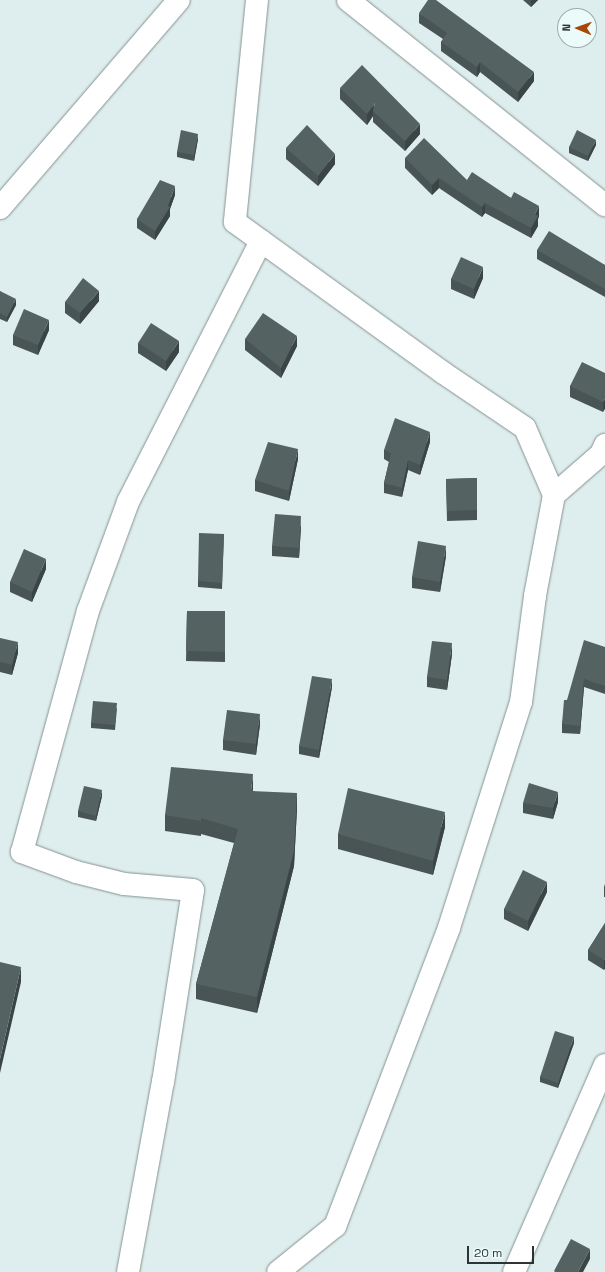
<!DOCTYPE html>
<html>
<head>
<meta charset="utf-8">
<style>
  body { margin:0 }
  #map { position:relative; width:605px; height:1272px; overflow:hidden; background:#deeded; font-family:"Space Grotesk",sans-serif }
  div>[style] { position:absolute }
  .roads { filter:drop-shadow(0 0 1px #859292) drop-shadow(0 0 1px #859292) }
  .street>* { height:22px; margin:-11px; padding:0 11px; transform-origin:11px; border-radius:11px; background:#fff }
  .wall>* { inset:0; background:#495454 }
  .shaded-wall>* { inset:0; background:#3c4545 }
  .building>* { inset:0; background:#556262 }
  span { translate:-50% -50%; white-space:nowrap; text-align:center; line-height:1.15; -webkit-text-stroke:4px #ebfbfa; paint-order:stroke }
  .north { position:absolute; left:557px; top:8px; width:40px; height:40px; box-sizing:border-box; background:#ebfbfa; border:1px solid #9fabab; border-radius:50%; rotate:272deg; font-size:11px; font-weight:700; line-height:16px; text-align:center; color:#2e3434 }
  .north::after { content:''; display:block; margin:auto; width:14px; height:18px; background:#a84604; clip-path:polygon(50% 0,100% 100%,50% 72%,0 100%) }
  .scale { position:absolute; left:467px; top:1246px; width:67px; height:18px; box-sizing:border-box; border:2px solid #2e3434; border-top:0; padding-left:5px; font-size:12px; line-height:14px; white-space:nowrap; color:#2e3434; -webkit-text-stroke:3px #ebfbfa; paint-order:stroke }
</style>
</head>
<body>
<div id="map">
  <div class="roads">
    <div class="street">
      <div style="left:257px;top:0;width:223px;rotate:95.7deg"></div>
      <div style="left:235px;top:222px;width:256px;rotate:35.9deg"></div>
      <div style="left:442px;top:372px;width:100px;rotate:34deg"></div>
      <div style="left:525px;top:428px;width:73px;rotate:66.6deg"></div>
      <div style="left:554px;top:495px;width:103px;rotate:100.7deg"></div>
      <div style="left:535px;top:596px;width:107px;rotate:97.5deg"></div>
      <div style="left:521px;top:702px;width:237px;rotate:107.7deg"></div>
      <div style="left:449px;top:928px;width:319px;rotate:110.9deg"></div>
      <div style="left:335px;top:1226px;width:73px;rotate:141.1deg"></div>
      <div style="left:348px;top:0;width:329px;rotate:38.6deg"></div>
      <div style="left:0;top:208px;width:274px;rotate:-49.3deg"></div>
      <div style="left:554px;top:495px;width:62px;rotate:-41.1deg"></div>
      <div style="left:601px;top:454px;width:10px;rotate:-66deg"></div>
      <div style="left:128px;top:1272px;width:193px;rotate:-79.6deg"></div>
      <div style="left:163px;top:1082px;width:194px;rotate:-81.1deg"></div>
      <div style="left:193px;top:890px;width:69px;rotate:-175deg"></div>
      <div style="left:124px;top:884px;width:49px;rotate:-166deg"></div>
      <div style="left:76px;top:872px;width:58px;rotate:-159.7deg"></div>
      <div style="left:22px;top:852px;width:250px;rotate:-74.7deg"></div>
      <div style="left:88px;top:611px;width:116px;rotate:-69.8deg"></div>
      <div style="left:128px;top:502px;width:293px;rotate:-63deg"></div>
      <div style="left:514px;top:1272px;width:226px;rotate:-66.3deg"></div>
    </div>
  </div>
  <div class="wall">
    <div style="clip-path:polygon(523px 0,538px 0,531px 7px)"></div>
    <div style="clip-path:polygon(419px 13px,534px 81px,518px 102px,480px 72px,477px 77px,441px 51px,441px 42px,443px 39px,419px 23px)"></div>
    <div style="clip-path:polygon(340px 88px,420px 134px,405px 151px,373px 122px,373px 116px,367px 125px,340px 99px)"></div>
    <div style="clip-path:polygon(198px 139px,194px 161px,177px 157px,177px 152px)"></div>
    <div style="clip-path:polygon(596px 145px,588px 161px,569px 153px,569px 147px)"></div>
    <div style="clip-path:polygon(286px 148px,335px 164px,318px 186px,286px 159px)"></div>
    <div style="clip-path:polygon(405px 158px,511px 198px,539px 216px,538px 219px,538px 226px,531px 238px,485px 213px,482px 217px,439px 188px,432px 195px,405px 168px)"></div>
    <div style="clip-path:polygon(175px 195px,170px 209px,170px 216px,155px 240px,137px 228px,137px 219px)"></div>
    <div style="clip-path:polygon(537px 250px,605px 265px,605px 297px,537px 259px)"></div>
    <div style="clip-path:polygon(483px 278px,474px 299px,451px 289px,451px 279px)"></div>
    <div style="clip-path:polygon(0 291px,16px 305px,7px 322px,0 319px)"></div>
    <div style="clip-path:polygon(99px 301px,80px 324px,65px 313px,65px 302px)"></div>
    <div style="clip-path:polygon(49px 330px,38px 355px,13px 345px,13px 335px)"></div>
    <div style="clip-path:polygon(245px 339px,297px 346px,281px 378px,245px 350px)"></div>
    <div style="clip-path:polygon(138px 343px,179px 352px,166px 371px,138px 353px)"></div>
    <div style="clip-path:polygon(605px 373px,603px 412px,570px 397px,570px 386px)"></div>
    <div style="clip-path:polygon(430px 442px,420px 475px,408px 470px,402px 497px,384px 493px,384px 483px,389px 462px,384px 459px,384px 450px)"></div>
    <div style="clip-path:polygon(298px 459px,289px 501px,255px 491px,255px 480px)"></div>
    <div style="clip-path:polygon(477px 478px,477px 520px,447px 521px,446px 479px)"></div>
    <div style="clip-path:polygon(301px 526px,299px 558px,272px 556px,272px 546px)"></div>
    <div style="clip-path:polygon(224px 534px,222px 589px,198px 587px,198px 581px)"></div>
    <div style="clip-path:polygon(446px 556px,440px 592px,412px 588px,412px 577px)"></div>
    <div style="clip-path:polygon(46px 569px,32px 602px,10px 592px,10px 582px)"></div>
    <div style="clip-path:polygon(187px 611px,225px 611px,225px 662px,186px 661px)"></div>
    <div style="clip-path:polygon(0 638px,18px 653px,12px 675px,0 672px)"></div>
    <div style="clip-path:polygon(605px 647px,605px 694px,584px 687px,580px 734px,562px 733px,562px 724px,567px 700px)"></div>
    <div style="clip-path:polygon(452px 654px,447px 690px,427px 687px,427px 677px)"></div>
    <div style="clip-path:polygon(332px 687px,319px 758px,299px 754px,299px 746px)"></div>
    <div style="clip-path:polygon(117px 708px,115px 730px,91px 728px,91px 723px)"></div>
    <div style="clip-path:polygon(260px 724px,256px 755px,223px 750px,223px 740px)"></div>
    <div style="clip-path:polygon(253px 791px,297px 808px,294px 866px,257px 1013px,196px 999px,196px 984px,234px 843px,201px 834px,201px 836px,165px 831px,165px 815px)"></div>
    <div style="clip-path:polygon(102px 796px,96px 821px,78px 817px,78px 811px)"></div>
    <div style="clip-path:polygon(558px 802px,553px 819px,523px 813px,523px 803px)"></div>
    <div style="clip-path:polygon(445px 827px,433px 875px,338px 849px,338px 834px)"></div>
    <div style="clip-path:polygon(605px 884px,605px 897px,604px 897px,604px 887px)"></div>
    <div style="clip-path:polygon(547px 892px,528px 931px,504px 919px,504px 909px)"></div>
    <div style="clip-path:polygon(605px 923px,604px 970px,588px 960px,588px 950px)"></div>
    <div style="clip-path:polygon(574px 1043px,558px 1088px,540px 1082px,540px 1077px)"></div>
  </div>
  <div class="shaded-wall">
    <div style="clip-path:polygon(531px 0,538px 0,531px 7px)"></div>
    <div style="clip-path:polygon(480px 62px,480px 72px,477px 77px,477px 67px)"></div>
    <div style="clip-path:polygon(534px 72px,534px 81px,518px 102px,518px 92px)"></div>
    <div style="clip-path:polygon(375px 103px,373px 111px,373px 116px,367px 125px,367px 114px)"></div>
    <div style="clip-path:polygon(420px 124px,420px 134px,405px 151px,405px 141px)"></div>
    <div style="clip-path:polygon(198px 134px,198px 139px,194px 161px,194px 155px)"></div>
    <div style="clip-path:polygon(596px 140px,596px 145px,588px 161px,588px 156px)"></div>
    <div style="clip-path:polygon(335px 154px,335px 164px,318px 186px,318px 176px)"></div>
    <div style="clip-path:polygon(439px 178px,439px 188px,432px 195px,432px 185px)"></div>
    <div style="clip-path:polygon(175px 186px,175px 195px,170px 209px,170px 216px,155px 240px,155px 231px,168px 206px)"></div>
    <div style="clip-path:polygon(485px 203px,485px 213px,482px 217px,482px 207px)"></div>
    <div style="clip-path:polygon(539px 206px,539px 216px,538px 219px,538px 226px,531px 238px,531px 228px,535px 214px)"></div>
    <div style="clip-path:polygon(483px 267px,483px 278px,474px 299px,474px 289px)"></div>
    <div style="clip-path:polygon(99px 291px,99px 301px,80px 324px,80px 313px)"></div>
    <div style="clip-path:polygon(16px 299px,16px 305px,7px 322px,7px 317px)"></div>
    <div style="clip-path:polygon(49px 320px,49px 330px,38px 355px,38px 345px)"></div>
    <div style="clip-path:polygon(297px 336px,297px 346px,281px 378px,281px 368px)"></div>
    <div style="clip-path:polygon(179px 341px,179px 352px,166px 371px,166px 361px)"></div>
    <div style="clip-path:polygon(605px 399px,605px 409px,603px 412px,603px 402px)"></div>
    <div style="clip-path:polygon(430px 432px,430px 442px,420px 475px,420px 465px)"></div>
    <div style="clip-path:polygon(298px 449px,298px 459px,289px 501px,289px 491px)"></div>
    <div style="clip-path:polygon(408px 460px,408px 470px,402px 497px,402px 488px)"></div>
    <div style="clip-path:polygon(301px 516px,301px 526px,299px 558px,299px 548px)"></div>
    <div style="clip-path:polygon(446px 546px,446px 556px,440px 592px,440px 582px)"></div>
    <div style="clip-path:polygon(46px 559px,46px 569px,32px 602px,32px 592px)"></div>
    <div style="clip-path:polygon(18px 642px,18px 653px,12px 675px,12px 665px)"></div>
    <div style="clip-path:polygon(452px 643px,452px 654px,447px 690px,447px 680px)"></div>
    <div style="clip-path:polygon(332px 679px,332px 687px,319px 758px,319px 750px)"></div>
    <div style="clip-path:polygon(584px 679px,584px 687px,580px 734px,580px 726px)"></div>
    <div style="clip-path:polygon(260px 714px,260px 724px,256px 755px,256px 744px)"></div>
    <div style="clip-path:polygon(253px 774px,253px 789px,251px 806px,251px 791px)"></div>
    <div style="clip-path:polygon(102px 790px,102px 796px,96px 821px,96px 816px)"></div>
    <div style="clip-path:polygon(558px 792px,558px 802px,553px 819px,553px 808px)"></div>
    <div style="clip-path:polygon(297px 793px,297px 808px,294px 866px,257px 1013px,257px 997px)"></div>
    <div style="clip-path:polygon(445px 812px,445px 827px,433px 875px,433px 861px)"></div>
    <div style="clip-path:polygon(547px 882px,547px 892px,528px 931px,528px 921px)"></div>
    <div style="clip-path:polygon(605px 959px,605px 969px,604px 970px,604px 960px)"></div>
    <div style="clip-path:polygon(21px 967px,21px 982px,0 1073px,0 1059px)"></div>
    <div style="clip-path:polygon(574px 1037px,574px 1043px,558px 1088px,558px 1083px)"></div>
    <div style="clip-path:polygon(590px 1249px,590px 1259px,583px 1272px,578px 1272px)"></div>
  </div>
  <div class="building">
    <div style="clip-path:polygon(428px 0,436px 0,534px 72px,518px 92px,480px 62px,477px 67px,441px 42px,447px 33px,419px 13px)"></div>
    <div style="clip-path:polygon(362px 65px,420px 124px,405px 141px,373px 111px,375px 103px,367px 114px,340px 88px)"></div>
    <div style="clip-path:polygon(307px 125px,335px 154px,318px 176px,286px 148px)"></div>
    <div style="clip-path:polygon(181px 130px,198px 134px,194px 155px,177px 152px)"></div>
    <div style="clip-path:polygon(577px 130px,596px 140px,588px 156px,569px 147px)"></div>
    <div style="clip-path:polygon(424px 138px,467px 180px,472px 172px,511px 198px,514px 192px,539px 206px,535px 214px,538px 216px,531px 228px,485px 203px,482px 207px,439px 178px,432px 185px,405px 158px)"></div>
    <div style="clip-path:polygon(160px 180px,175px 186px,168px 206px,170px 207px,155px 231px,137px 219px)"></div>
    <div style="clip-path:polygon(549px 231px,605px 265px,605px 289px,537px 250px)"></div>
    <div style="clip-path:polygon(461px 257px,483px 267px,474px 289px,451px 279px)"></div>
    <div style="clip-path:polygon(83px 278px,99px 291px,80px 313px,65px 302px)"></div>
    <div style="clip-path:polygon(0 291px,16px 299px,7px 317px,0 313px)"></div>
    <div style="clip-path:polygon(24px 309px,49px 320px,38px 345px,13px 335px)"></div>
    <div style="clip-path:polygon(263px 313px,297px 336px,281px 368px,245px 339px)"></div>
    <div style="clip-path:polygon(151px 323px,179px 341px,166px 361px,138px 343px)"></div>
    <div style="clip-path:polygon(582px 362px,605px 373px,605px 399px,603px 402px,570px 386px)"></div>
    <div style="clip-path:polygon(395px 418px,430px 432px,420px 465px,408px 460px,402px 488px,384px 483px,391px 453px,384px 450px)"></div>
    <div style="clip-path:polygon(268px 442px,298px 449px,289px 491px,255px 480px)"></div>
    <div style="clip-path:polygon(477px 478px,477px 510px,447px 511px,446px 479px)"></div>
    <div style="clip-path:polygon(275px 514px,301px 516px,299px 548px,272px 546px)"></div>
    <div style="clip-path:polygon(199px 533px,224px 534px,222px 583px,198px 581px)"></div>
    <div style="clip-path:polygon(418px 541px,446px 546px,440px 582px,412px 577px)"></div>
    <div style="clip-path:polygon(24px 549px,46px 559px,32px 592px,10px 582px)"></div>
    <div style="clip-path:polygon(187px 611px,225px 611px,225px 652px,186px 651px)"></div>
    <div style="clip-path:polygon(0 638px,18px 642px,12px 665px,0 662px)"></div>
    <div style="clip-path:polygon(584px 640px,605px 647px,605px 686px,584px 679px,580px 726px,562px 724px,564px 700px,567px 700px)"></div>
    <div style="clip-path:polygon(432px 641px,452px 643px,447px 680px,427px 677px)"></div>
    <div style="clip-path:polygon(312px 676px,332px 679px,319px 750px,299px 746px)"></div>
    <div style="clip-path:polygon(93px 701px,117px 703px,115px 725px,91px 723px)"></div>
    <div style="clip-path:polygon(227px 710px,260px 714px,256px 744px,223px 740px)"></div>
    <div style="clip-path:polygon(171px 767px,253px 774px,251px 791px,297px 793px,294px 851px,257px 997px,196px 984px,238px 829px,201px 818px,201px 821px,165px 815px)"></div>
    <div style="clip-path:polygon(529px 783px,558px 792px,553px 808px,523px 803px)"></div>
    <div style="clip-path:polygon(84px 786px,102px 790px,96px 816px,78px 811px)"></div>
    <div style="clip-path:polygon(348px 788px,445px 812px,433px 861px,338px 834px)"></div>
    <div style="clip-path:polygon(523px 870px,547px 882px,528px 921px,504px 909px)"></div>
    <div style="clip-path:polygon(605px 923px,605px 959px,604px 960px,588px 950px)"></div>
    <div style="clip-path:polygon(0 962px,21px 967px,0 1059px)"></div>
    <div style="clip-path:polygon(555px 1031px,574px 1037px,558px 1083px,540px 1077px)"></div>
    <div style="clip-path:polygon(571px 1239px,590px 1249px,578px 1272px,555px 1272px,554px 1271px)"></div>
  </div>
  <div class="north">N</div>
  <div class="scale">20 m</div>
</div>
</body>
</html>
